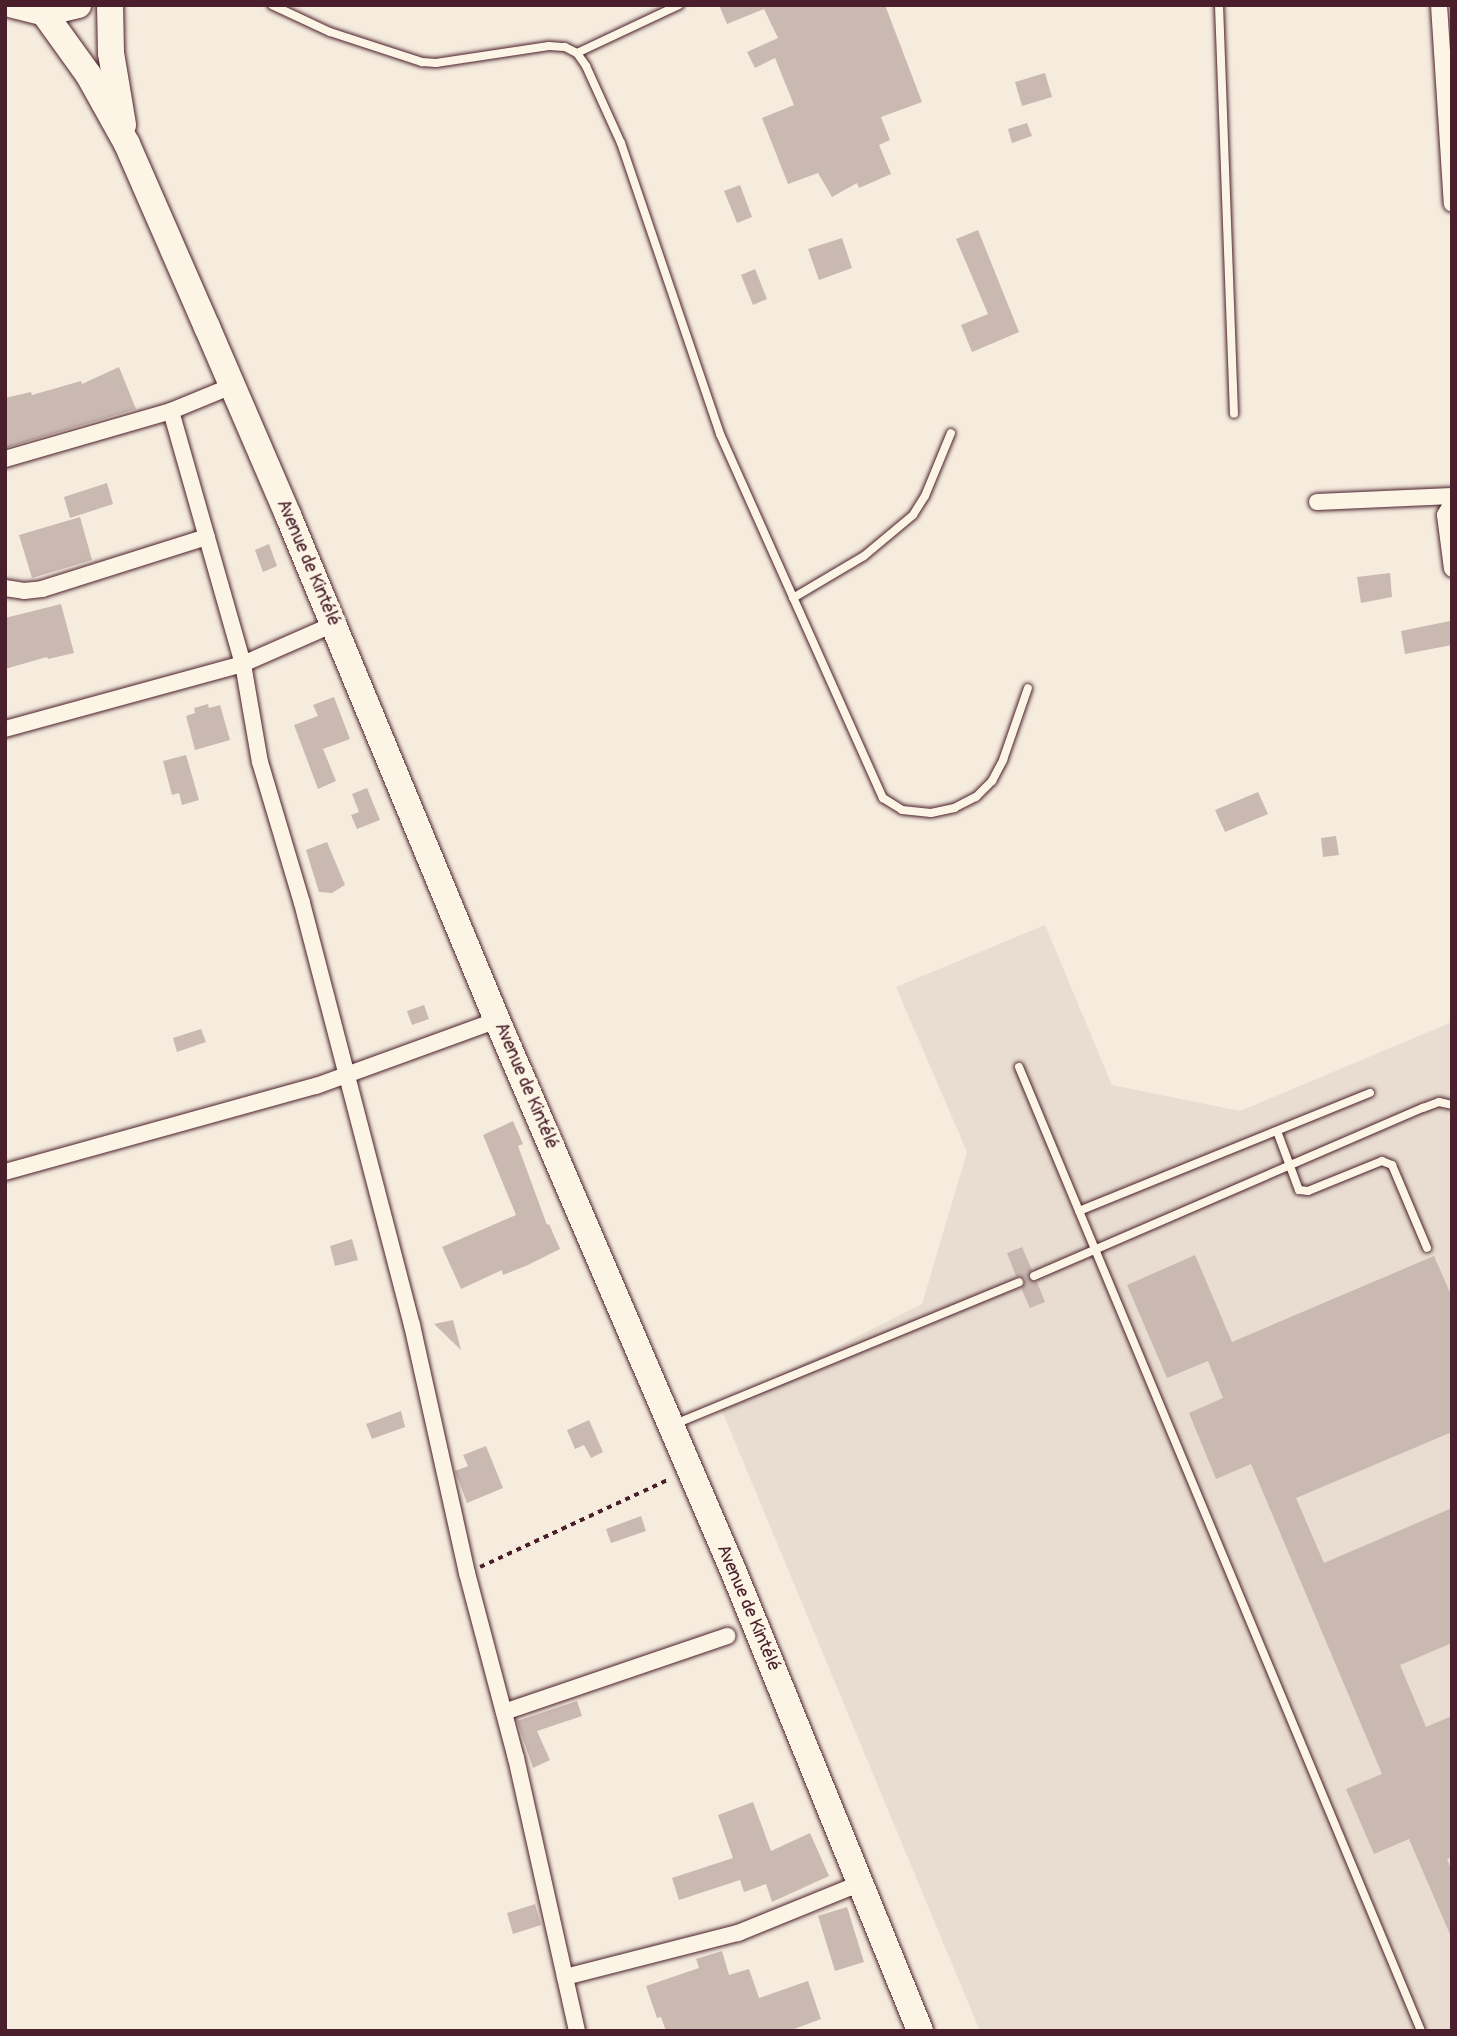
<!DOCTYPE html>
<html>
<head>
<meta charset="utf-8">
<style>
  body { margin:0 }
  #map { position:relative; width:1457px; height:2036px; overflow:hidden; background:#f5ecde; font-family:Pangolin,sans-serif }
  div>[style] { position:absolute }
  .built>* { inset:0; background:#e8ddd0 }
  .building>* { inset:0; background:#cab9b1 }
  .path>* { height:3.5px; margin-top:-1.75px; transform-origin:0; background:repeating-linear-gradient(90deg,#4a1f2b 0 5px,transparent 0 10px) }
  .roads { filter:drop-shadow(0 0 2px #4a1f2b) drop-shadow(0 0 2px #4a1f2b) }
  .service>* { height:8px; margin:-4px; padding:0 4px; transform-origin:4px; border-radius:4px; background:#fcf5e5 }
  .minor>* { height:16px; margin:-8px; padding:0 8px; transform-origin:8px; border-radius:8px; background:#fcf5e5 }
  .primary>* { height:26px; margin:-13px; padding:0 13px; transform-origin:13px; border-radius:13px; background:#fcf5e5 }
  span { translate:-50% -50%; white-space:nowrap; text-align:center; line-height:1.15; -webkit-text-stroke:7px #fcf5e5; paint-order:stroke }
  .street-label { font-size:18px; color:#4a1f2b }
  .frame { position:absolute; inset:0; border:7px solid #4a1f2b; pointer-events:none }
</style>
</head>
<body>
<div id="map">
  <div class="built">
    <div style="clip-path:polygon(1045px 925px,1112px 1085px,1240px 1111px,1452px 1022px,1452px 2031px,980px 2031px,720px 1406px,922px 1304px,967px 1152px,896px 987px)"></div>
  </div>
  <div class="building">
    <div style="clip-path:polygon(719px 5px,885px 5px,922px 102px,881px 117px,890px 140px,879px 145px,891px 174px,859px 188px,857px 183px,832px 197px,818px 173px,788px 184px,762px 118px,794px 105px,775px 58px,755px 68px,747px 52px,778px 38px,764px 9px,727px 24px)"></div>
    <div style="clip-path:polygon(1045px 73px,1052px 97px,1022px 106px,1015px 82px)"></div>
    <div style="clip-path:polygon(1027px 123px,1032px 136px,1012px 143px,1008px 129px)"></div>
    <div style="clip-path:polygon(740px 185px,752px 217px,737px 223px,724px 191px)"></div>
    <div style="clip-path:polygon(978px 230px,1019px 332px,972px 352px,961px 325px,988px 314px,956px 239px)"></div>
    <div style="clip-path:polygon(842px 238px,852px 268px,819px 280px,808px 249px)"></div>
    <div style="clip-path:polygon(755px 269px,767px 299px,753px 305px,741px 275px)"></div>
    <div style="clip-path:polygon(119px 367px,136px 409px,5px 448px,5px 398px,31px 392px,32px 395px,81px 381px,82px 384px)"></div>
    <div style="clip-path:polygon(107px 483px,113px 504px,70px 518px,64px 497px)"></div>
    <div style="clip-path:polygon(80px 517px,92px 560px,32px 578px,19px 535px)"></div>
    <div style="clip-path:polygon(269px 544px,277px 566px,263px 572px,255px 550px)"></div>
    <div style="clip-path:polygon(1390px 573px,1392px 597px,1361px 603px,1357px 577px)"></div>
    <div style="clip-path:polygon(61px 604px,74px 653px,48px 659px,47px 657px,5px 669px,5px 618px)"></div>
    <div style="clip-path:polygon(1450px 621px,1452px 645px,1405px 654px,1401px 631px)"></div>
    <div style="clip-path:polygon(334px 697px,350px 739px,323px 749px,336px 781px,318px 789px,294px 725px,318px 716px,313px 705px)"></div>
    <div style="clip-path:polygon(208px 704px,209px 708px,220px 705px,230px 740px,195px 750px,186px 716px,195px 713px,194px 708px)"></div>
    <div style="clip-path:polygon(186px 755px,199px 800px,182px 805px,179px 793px,172px 795px,163px 761px)"></div>
    <div style="clip-path:polygon(367px 788px,380px 820px,357px 829px,351px 815px,359px 812px,352px 794px)"></div>
    <div style="clip-path:polygon(1258px 792px,1268px 814px,1225px 832px,1215px 810px)"></div>
    <div style="clip-path:polygon(1336px 836px,1339px 855px,1323px 857px,1321px 838px)"></div>
    <div style="clip-path:polygon(327px 842px,345px 885px,332px 893px,319px 892px,306px 850px)"></div>
    <div style="clip-path:polygon(424px 1005px,429px 1019px,412px 1025px,407px 1011px)"></div>
    <div style="clip-path:polygon(201px 1029px,206px 1042px,177px 1052px,173px 1038px)"></div>
    <div style="clip-path:polygon(513px 1121px,523px 1144px,518px 1146px,547px 1225px,549px 1224px,560px 1249px,528px 1265px,503px 1275px,502px 1270px,461px 1289px,442px 1247px,516px 1215px,483px 1135px)"></div>
    <div style="clip-path:polygon(352px 1239px,358px 1260px,335px 1266px,330px 1246px)"></div>
    <div style="clip-path:polygon(1022px 1247px,1032px 1270px,1028px 1278px,1037px 1282px,1045px 1302px,1030px 1308px,1021px 1288px,1025px 1279px,1016px 1276px,1007px 1253px)"></div>
    <div style="clip-path:polygon(1195px 1255px,1232px 1342px,1434px 1256px,1452px 1297px,1452px 1432px,1296px 1498px,1324px 1563px,1452px 1508px,1452px 1643px,1400px 1665px,1426px 1727px,1452px 1716px,1452px 1857px,1447px 1859px,1452px 1872px,1452px 1939px,1409px 1839px,1374px 1854px,1346px 1789px,1382px 1774px,1251px 1464px,1216px 1479px,1189px 1413px,1223px 1398px,1208px 1361px,1167px 1378px,1127px 1285px)"></div>
    <div style="clip-path:polygon(453px 1320px,461px 1350px,434px 1324px)"></div>
    <div style="clip-path:polygon(401px 1411px,405px 1427px,372px 1439px,366px 1424px)"></div>
    <div style="clip-path:polygon(589px 1420px,603px 1452px,591px 1458px,584px 1445px,575px 1449px,567px 1430px)"></div>
    <div style="clip-path:polygon(486px 1446px,503px 1488px,467px 1503px,455px 1471px,468px 1466px,463px 1455px)"></div>
    <div style="clip-path:polygon(641px 1516px,646px 1531px,611px 1543px,606px 1529px)"></div>
    <div style="clip-path:polygon(577px 1701px,582px 1716px,537px 1731px,550px 1760px,533px 1768px,517px 1721px)"></div>
    <div style="clip-path:polygon(753px 1802px,771px 1851px,810px 1833px,829px 1876px,772px 1902px,766px 1884px,744px 1892px,740px 1880px,679px 1900px,672px 1878px,733px 1858px,718px 1815px)"></div>
    <div style="clip-path:polygon(535px 1904px,541px 1925px,513px 1934px,507px 1913px)"></div>
    <div style="clip-path:polygon(847px 1907px,864px 1962px,835px 1971px,818px 1916px)"></div>
    <div style="clip-path:polygon(722px 1951px,729px 1975px,749px 1969px,759px 1998px,808px 1981px,821px 2019px,789px 2031px,666px 2031px,661px 2017px,657px 2018px,646px 1986px,699px 1968px,696px 1959px)"></div>
  </div>
  <div class="path">
    <div style="left:480px;top:1567px;width:209px;rotate:-24.9deg"></div>
  </div>
  <div class="roads">
    <div class="service">
      <div style="left:272px;top:5px;width:64px;rotate:25deg"></div>
      <div style="left:330px;top:32px;width:97px;rotate:18.1deg"></div>
      <div style="left:422px;top:62px;width:14px;rotate:4deg"></div>
      <div style="left:436px;top:63px;width:114px;rotate:-8.6deg"></div>
      <div style="left:549px;top:46px;width:16px;rotate:4deg"></div>
      <div style="left:565px;top:47px;width:13px;rotate:27deg"></div>
      <div style="left:577px;top:53px;width:16px;rotate:55deg"></div>
      <div style="left:586px;top:66px;width:85px;rotate:65.6deg"></div>
      <div style="left:621px;top:143px;width:307px;rotate:71.2deg"></div>
      <div style="left:720px;top:434px;width:399px;rotate:65.9deg"></div>
      <div style="left:883px;top:798px;width:22px;rotate:32deg"></div>
      <div style="left:902px;top:810px;width:29px;rotate:6deg"></div>
      <div style="left:931px;top:813px;width:24px;rotate:-12deg"></div>
      <div style="left:954px;top:808px;width:25px;rotate:-27deg"></div>
      <div style="left:976px;top:797px;width:23px;rotate:-45deg"></div>
      <div style="left:992px;top:781px;width:24px;rotate:-62deg"></div>
      <div style="left:1003px;top:760px;width:76px;rotate:-70.9deg"></div>
      <div style="left:1219px;top:5px;width:409px;rotate:87.9deg"></div>
      <div style="left:577px;top:53px;width:113px;rotate:-25.2deg"></div>
      <div style="left:793px;top:598px;width:82px;rotate:-30.6deg"></div>
      <div style="left:864px;top:556px;width:64px;rotate:-39.9deg"></div>
      <div style="left:913px;top:515px;width:22px;rotate:-58deg"></div>
      <div style="left:925px;top:496px;width:68px;rotate:-67.6deg"></div>
      <div style="left:1019px;top:1067px;width:1044px;rotate:67.36deg"></div>
      <div style="left:1277px;top:1131px;width:63px;rotate:69.6deg"></div>
      <div style="left:1299px;top:1190px;width:9px;rotate:6deg"></div>
      <div style="left:1308px;top:1191px;width:80px;rotate:-22.1deg"></div>
      <div style="left:1382px;top:1161px;width:11px;rotate:22deg"></div>
      <div style="left:1392px;top:1165px;width:90px;rotate:67.1deg"></div>
      <div style="left:1079px;top:1211px;width:314px;rotate:-22.1deg"></div>
      <div style="left:1034px;top:1276px;width:424px;rotate:-23.4deg"></div>
      <div style="left:1423px;top:1108px;width:17px;rotate:-21deg"></div>
      <div style="left:1439px;top:1102px;width:13px;rotate:13deg"></div>
      <div style="left:675px;top:1424px;width:372px;rotate:-22.4deg"></div>
    </div>
    <div class="minor">
      <div style="left:1439px;top:5px;width:199px;rotate:86.3deg"></div>
      <div style="left:5px;top:459px;width:173px;rotate:-16.1deg"></div>
      <div style="left:171px;top:411px;width:66px;rotate:-22.3deg"></div>
      <div style="left:1317px;top:502px;width:135px;rotate:-2.5deg"></div>
      <div style="left:1452px;top:503px;width:14px;rotate:120deg"></div>
      <div style="left:1445px;top:515px;width:54px;rotate:82.6deg"></div>
      <div style="left:5px;top:588px;width:19px;rotate:9deg"></div>
      <div style="left:24px;top:591px;width:18px;rotate:-6deg"></div>
      <div style="left:42px;top:589px;width:173px;rotate:-17.5deg"></div>
      <div style="left:334px;top:624px;width:99px;rotate:156.3deg"></div>
      <div style="left:243px;top:664px;width:99px;rotate:80.2deg"></div>
      <div style="left:260px;top:762px;width:147px;rotate:73.4deg"></div>
      <div style="left:302px;top:903px;width:436px;rotate:75.4deg"></div>
      <div style="left:412px;top:1325px;width:254px;rotate:77.5deg"></div>
      <div style="left:467px;top:1573px;width:191px;rotate:75.2deg"></div>
      <div style="left:516px;top:1758px;width:280px;rotate:77.4deg"></div>
      <div style="left:5px;top:729px;width:247px;rotate:-15.3deg"></div>
      <div style="left:243px;top:664px;width:263px;rotate:-105.9deg"></div>
      <div style="left:5px;top:1172px;width:323px;rotate:-15.5deg"></div>
      <div style="left:316px;top:1086px;width:193px;rotate:-20deg"></div>
      <div style="left:504px;top:1712px;width:236px;rotate:-18.8deg"></div>
      <div style="left:565px;top:1977px;width:179px;rotate:-14.3deg"></div>
      <div style="left:738px;top:1933px;width:133px;rotate:-22.1deg"></div>
    </div>
    <div class="primary">
      <div style="left:13px;top:5px;width:32px;rotate:14deg"></div>
      <div style="left:44px;top:13px;width:35px;rotate:-13deg"></div>
      <div style="left:110px;top:5px;width:48px;rotate:88.8deg"></div>
      <div style="left:111px;top:53px;width:73px;rotate:80.5deg"></div>
      <div style="left:44px;top:13px;width:75px;rotate:54.2deg"></div>
      <div style="left:88px;top:74px;width:80px;rotate:60.9deg"></div>
      <div style="left:127px;top:144px;width:200px;rotate:66.4deg"></div>
      <div style="left:207px;top:327px;width:205px;rotate:66.7deg"></div>
      <div style="left:288px;top:515px;width:547px;rotate:67.52deg"></div>
      <div style="left:497px;top:1020px;width:598px;rotate:66.78deg"></div>
      <div style="left:733px;top:1570px;width:497px;rotate:67.9deg"></div>
    </div>
  </div>
  <div class="street-label">
    <span style="left:308px;top:563px;rotate:67deg">Avenue de Kintélé</span>
    <span style="left:526px;top:1086px;rotate:67deg">Avenue de Kintélé</span>
    <span style="left:748px;top:1608px;rotate:67deg">Avenue de Kintélé</span>
  </div>
  <div class="frame"></div>
</div>
</body>
</html>
